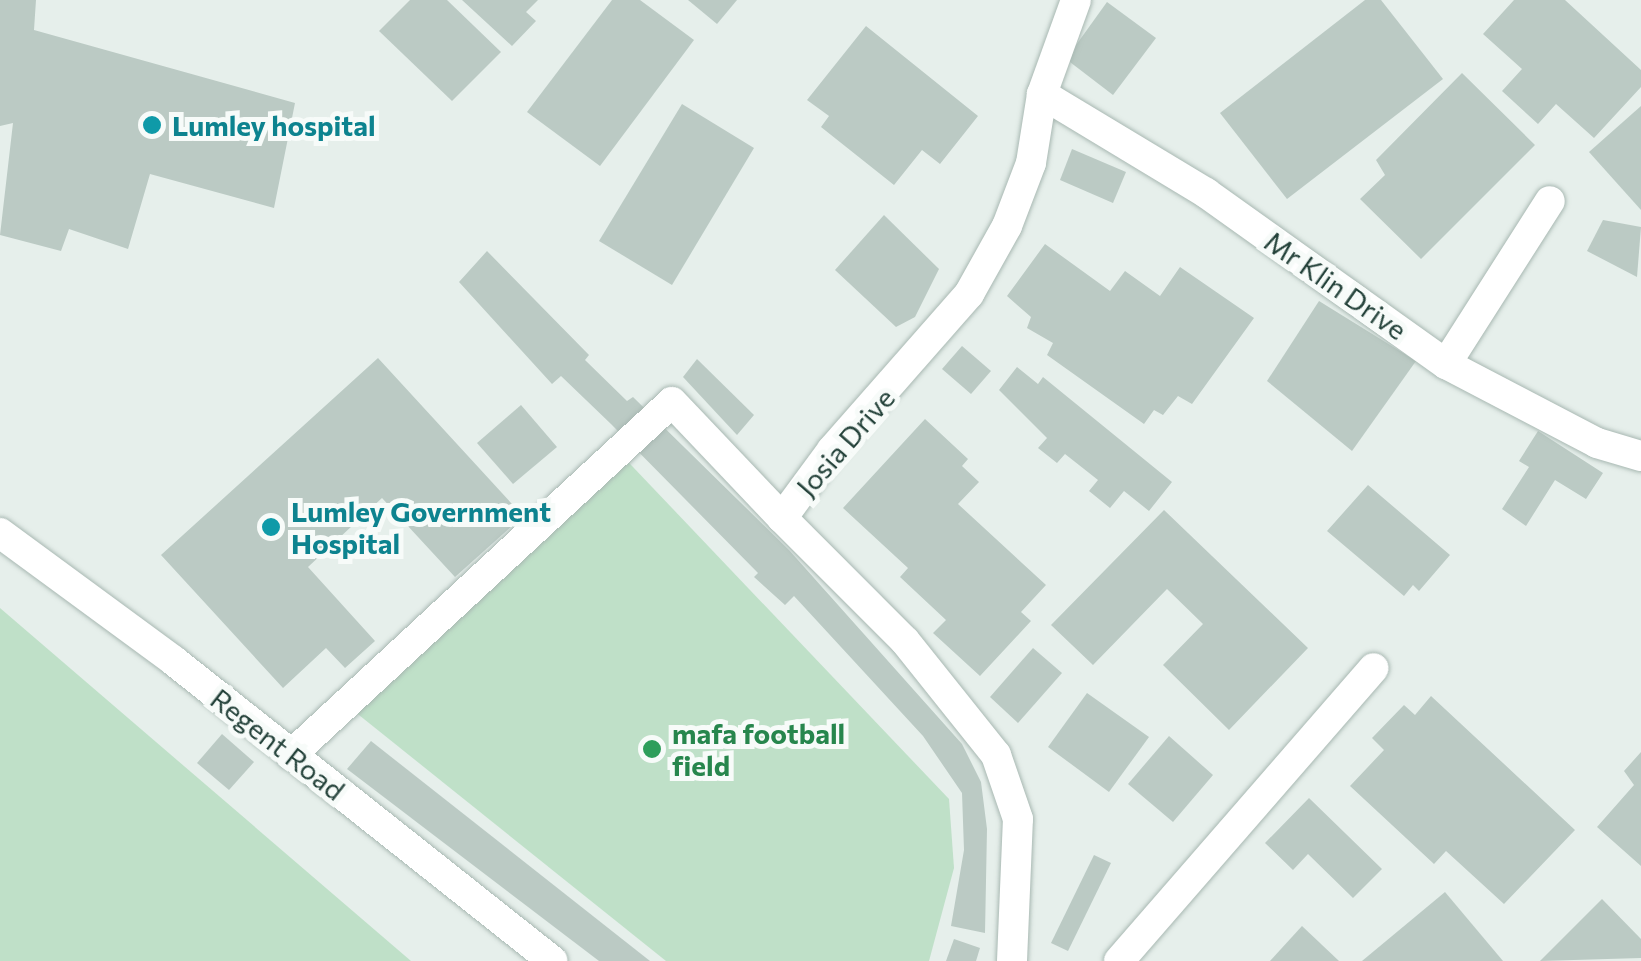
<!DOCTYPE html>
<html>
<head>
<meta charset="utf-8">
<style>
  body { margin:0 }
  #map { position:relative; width:1641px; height:961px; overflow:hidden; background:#e6efeb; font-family:Commissioner,sans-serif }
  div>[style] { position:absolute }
  .green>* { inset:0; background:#bfe0c8 }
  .building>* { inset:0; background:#bbcac4 }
  .roads { filter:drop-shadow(0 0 2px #a8b8b2) drop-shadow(0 0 2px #a8b8b2) }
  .minor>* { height:30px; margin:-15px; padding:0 15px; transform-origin:15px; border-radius:15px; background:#fff }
  .dots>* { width:28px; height:28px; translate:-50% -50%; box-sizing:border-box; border:5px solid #f7fbf9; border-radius:50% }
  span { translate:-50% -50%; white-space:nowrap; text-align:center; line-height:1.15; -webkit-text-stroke:10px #f7fbf9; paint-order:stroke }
  .culture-label { font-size:28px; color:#0d838f; font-weight:700 }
  .left { translate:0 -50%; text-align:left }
  .street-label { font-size:28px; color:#24423a }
  .leisure-label { font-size:28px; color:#27864d; font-weight:700 }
</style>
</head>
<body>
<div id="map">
  <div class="green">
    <div style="clip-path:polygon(613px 446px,949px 799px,954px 868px,929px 961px,666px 961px,339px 699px)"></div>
    <div style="clip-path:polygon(0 608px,411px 961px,0 961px)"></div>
  </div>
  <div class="building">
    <div style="clip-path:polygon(0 0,36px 0,34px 30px,295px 103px,274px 208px,150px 174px,128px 249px,69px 229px,61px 251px,0 235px,13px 123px,0 126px)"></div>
    <div style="clip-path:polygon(410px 0,447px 0,501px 52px,452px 101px,379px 31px)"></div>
    <div style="clip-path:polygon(462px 0,538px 0,526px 12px,536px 21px,512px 46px)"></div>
    <div style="clip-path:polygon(612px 0,640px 0,694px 40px,600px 166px,527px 112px)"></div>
    <div style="clip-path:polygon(688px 0,737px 0,717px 24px)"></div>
    <div style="clip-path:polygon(1365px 0,1381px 0,1443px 79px,1287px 199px,1220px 113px)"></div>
    <div style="clip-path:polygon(1514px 0,1565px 0,1641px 70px,1641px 87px,1594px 138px,1556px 104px,1538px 124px,1502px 91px,1522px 69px,1483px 34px)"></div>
    <div style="clip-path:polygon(1107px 2px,1156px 38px,1113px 95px,1066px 59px)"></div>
    <div style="clip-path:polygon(866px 26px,978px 116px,940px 164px,922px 150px,894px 185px,821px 127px,829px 116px,807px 100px)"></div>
    <div style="clip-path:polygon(1462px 73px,1535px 145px,1421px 259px,1360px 199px,1385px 175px,1376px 160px)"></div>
    <div style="clip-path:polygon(682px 104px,754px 148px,672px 285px,599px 241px)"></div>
    <div style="clip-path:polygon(1641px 106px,1641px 210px,1589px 152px)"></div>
    <div style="clip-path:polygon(1072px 149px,1126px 172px,1113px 203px,1060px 180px)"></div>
    <div style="clip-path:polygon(884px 215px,939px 269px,915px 317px,896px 327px,835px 270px)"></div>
    <div style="clip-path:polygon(1603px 220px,1641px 227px,1637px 277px,1587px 251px)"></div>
    <div style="clip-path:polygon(1045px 244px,1110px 291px,1125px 271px,1160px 296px,1180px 267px,1254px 318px,1192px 404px,1178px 396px,1163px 415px,1154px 410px,1144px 424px,1047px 355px,1053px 343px,1027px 328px,1031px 317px,1007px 296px)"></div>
    <div style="clip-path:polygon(487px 251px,589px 355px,585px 360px,627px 401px,633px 397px,789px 550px,962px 744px,981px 782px,987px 829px,985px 933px,951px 926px,964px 850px,962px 793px,923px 736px,794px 596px,785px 605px,754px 577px,758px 573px,611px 424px,561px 376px,552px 384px,459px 282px)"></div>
    <div style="clip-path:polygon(1319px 301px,1416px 361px,1352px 451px,1267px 381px)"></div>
    <div style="clip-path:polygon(962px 346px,991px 371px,971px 394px,942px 369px)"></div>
    <div style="clip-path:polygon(378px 358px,523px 516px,455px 577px,382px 498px,308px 567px,375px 641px,345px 668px,326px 648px,283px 688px,161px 555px)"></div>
    <div style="clip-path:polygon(697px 359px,754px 415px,737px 435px,683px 377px)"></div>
    <div style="clip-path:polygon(1017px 367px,1038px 384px,1043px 377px,1172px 482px,1149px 511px,1124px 491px,1110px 508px,1089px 491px,1098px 480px,1065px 454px,1057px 463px,1038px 448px,1047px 438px,999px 390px)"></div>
    <div style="clip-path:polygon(521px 405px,557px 447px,513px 484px,477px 443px)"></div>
    <div style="clip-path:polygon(925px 419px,968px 459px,962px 466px,979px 482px,958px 504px,1046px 585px,1021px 612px,1031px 621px,980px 676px,933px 633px,946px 620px,900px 577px,908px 568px,843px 508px)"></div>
    <div style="clip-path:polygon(1538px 431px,1603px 473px,1586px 499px,1555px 480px,1526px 526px,1502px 509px,1529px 467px,1519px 461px)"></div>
    <div style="clip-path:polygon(1368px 485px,1450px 555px,1419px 591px,1413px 585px,1404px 596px,1327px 531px)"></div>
    <div style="clip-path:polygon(1164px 510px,1308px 648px,1229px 730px,1163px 665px,1203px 624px,1167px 589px,1093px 665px,1051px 625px)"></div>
    <div style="clip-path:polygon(1033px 648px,1062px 673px,1018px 723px,990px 697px)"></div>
    <div style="clip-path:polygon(1087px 693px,1149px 737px,1109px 792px,1048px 747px)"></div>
    <div style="clip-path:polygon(1431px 696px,1575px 830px,1504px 904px,1446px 851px,1434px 864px,1350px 786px,1384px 750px,1372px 738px,1404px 705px,1415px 715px)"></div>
    <div style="clip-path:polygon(222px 734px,254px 762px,229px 790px,197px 763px)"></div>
    <div style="clip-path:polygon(1169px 736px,1213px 775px,1173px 822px,1128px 784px)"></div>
    <div style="clip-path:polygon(371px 741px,650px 961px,599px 961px,347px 769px)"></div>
    <div style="clip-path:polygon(1641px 752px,1641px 866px,1597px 827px,1634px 785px,1624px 771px)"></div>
    <div style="clip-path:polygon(1309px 798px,1382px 869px,1353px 898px,1308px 854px,1293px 870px,1265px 843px)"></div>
    <div style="clip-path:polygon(1094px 855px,1111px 863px,1068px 951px,1051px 943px)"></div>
    <div style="clip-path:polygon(1445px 892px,1503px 961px,1362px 961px)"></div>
    <div style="clip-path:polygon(1602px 899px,1641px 939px,1641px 958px,1540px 961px)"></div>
    <div style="clip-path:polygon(1302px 926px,1339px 961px,1270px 961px)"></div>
    <div style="clip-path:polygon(954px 939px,980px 948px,976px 961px,946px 961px)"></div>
  </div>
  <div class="roads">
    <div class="minor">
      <div style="left:1042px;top:94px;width:192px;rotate:31.1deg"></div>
      <div style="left:1206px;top:193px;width:295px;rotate:35.5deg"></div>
      <div style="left:1446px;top:364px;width:170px;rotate:27.6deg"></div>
      <div style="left:1597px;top:443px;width:46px;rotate:16.5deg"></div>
      <div style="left:1446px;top:364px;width:193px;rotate:-57.5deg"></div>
      <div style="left:0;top:533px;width:216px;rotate:36.3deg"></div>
      <div style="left:174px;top:661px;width:483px;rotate:38.4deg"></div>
      <div style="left:291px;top:755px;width:519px;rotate:-42.82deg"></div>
      <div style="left:672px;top:402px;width:160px;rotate:46.5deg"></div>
      <div style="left:1012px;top:961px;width:142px;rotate:-87.6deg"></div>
      <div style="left:1018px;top:819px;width:68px;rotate:-109deg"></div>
      <div style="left:996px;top:755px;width:146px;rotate:-128.6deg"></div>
      <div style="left:905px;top:641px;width:174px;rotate:-135deg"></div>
      <div style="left:782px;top:518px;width:84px;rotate:-53.7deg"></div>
      <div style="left:832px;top:450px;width:208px;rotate:-48.7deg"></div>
      <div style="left:969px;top:294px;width:78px;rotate:-60.8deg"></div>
      <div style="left:1007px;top:226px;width:67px;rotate:-69.1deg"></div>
      <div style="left:1031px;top:163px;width:70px;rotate:-80.9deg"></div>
      <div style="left:1042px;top:94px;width:100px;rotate:-70.1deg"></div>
      <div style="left:1119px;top:961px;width:388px;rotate:-49deg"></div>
    </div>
  </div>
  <div class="dots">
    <div style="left:152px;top:125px;background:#0f9aa8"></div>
    <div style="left:271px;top:527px;background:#0f9aa8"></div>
    <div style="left:652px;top:749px;background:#2e9e5b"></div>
  </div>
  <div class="culture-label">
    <span class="left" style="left:172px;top:125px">Lumley hospital</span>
    <span class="left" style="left:291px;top:527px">Lumley Government<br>Hospital</span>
  </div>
  <div class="street-label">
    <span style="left:1336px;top:285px;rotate:35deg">Mr Klin Drive</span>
    <span style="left:845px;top:442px;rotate:-49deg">Josia Drive</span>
    <span style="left:278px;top:744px;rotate:38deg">Regent Road</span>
  </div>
  <div class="leisure-label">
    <span class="left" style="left:672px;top:749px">mafa football<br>field</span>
  </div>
</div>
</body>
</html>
